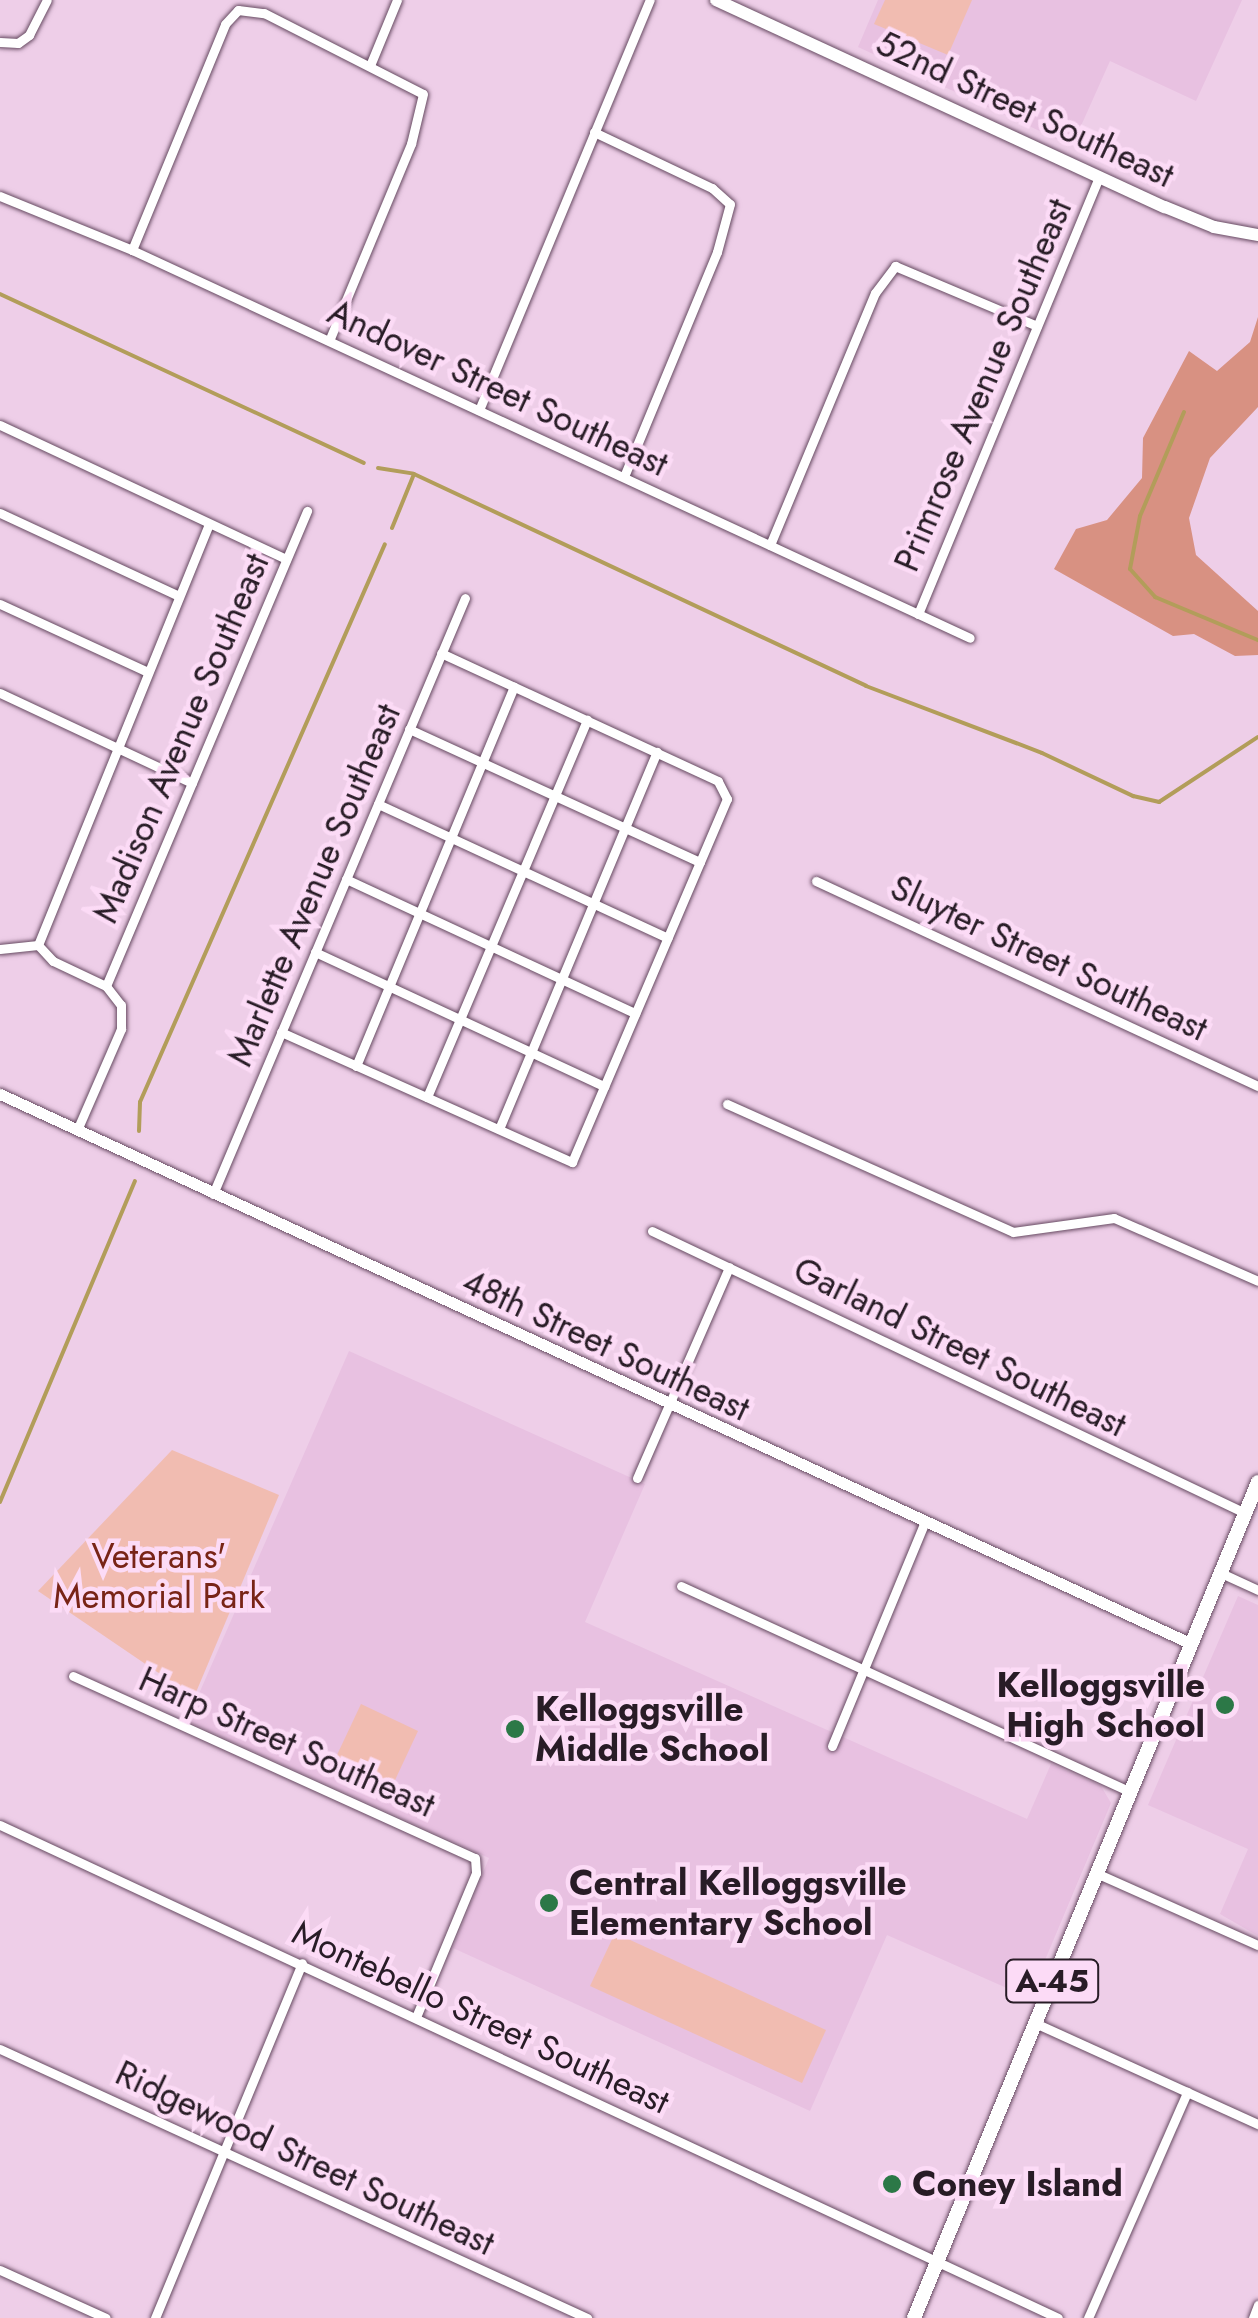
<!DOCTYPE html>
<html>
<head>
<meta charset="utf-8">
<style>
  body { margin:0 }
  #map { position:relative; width:1258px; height:2318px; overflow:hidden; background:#eecee8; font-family:Jost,sans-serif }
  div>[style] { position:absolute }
  .built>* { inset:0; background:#e8c1e1 }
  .green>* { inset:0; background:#f1bcb1 }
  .forest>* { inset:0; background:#d89182 }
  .stream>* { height:4px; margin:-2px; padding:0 2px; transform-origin:2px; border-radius:2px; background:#b29d5a }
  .roads { filter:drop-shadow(0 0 2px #664a61) drop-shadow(0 0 2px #664a61) }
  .minor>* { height:9px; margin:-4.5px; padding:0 4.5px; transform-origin:4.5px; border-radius:4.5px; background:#fff }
  .tertiary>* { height:11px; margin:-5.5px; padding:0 5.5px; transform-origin:5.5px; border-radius:5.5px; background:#fff }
  .secondary>* { height:12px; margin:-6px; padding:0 6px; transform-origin:6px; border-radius:6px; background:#fff }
  .primary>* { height:14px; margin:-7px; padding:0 7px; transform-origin:7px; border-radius:7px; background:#fff }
  .dots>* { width:28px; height:28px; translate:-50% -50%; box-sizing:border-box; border:5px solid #fcdbf6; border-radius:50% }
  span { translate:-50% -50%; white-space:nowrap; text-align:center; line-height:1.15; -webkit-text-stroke:9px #fcdbf6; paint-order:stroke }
  .shield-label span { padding:2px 8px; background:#fcdbf6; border:2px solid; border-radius:8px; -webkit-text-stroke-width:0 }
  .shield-label { font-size:32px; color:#281c26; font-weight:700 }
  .street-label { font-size:35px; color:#281c26 }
  .park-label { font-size:35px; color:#782416 }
  .poi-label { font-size:35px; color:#281c26; font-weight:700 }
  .right { translate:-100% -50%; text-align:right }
  .left { translate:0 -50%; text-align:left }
</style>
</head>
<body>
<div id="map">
  <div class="built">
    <div style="clip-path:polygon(878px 0,1242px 0,1196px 101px,1110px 61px,1072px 146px,858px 47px)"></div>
    <div style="clip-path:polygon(349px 1351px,645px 1484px,585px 1622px,1027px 1819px,1051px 1764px,1101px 1786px,1111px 1803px,1029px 1998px,887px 1935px,810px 2111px,453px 1948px,489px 1858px,187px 1721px)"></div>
    <div style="clip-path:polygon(1238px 1596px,1258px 1605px,1258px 1936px,1220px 1914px,1248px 1849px,1148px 1805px)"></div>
  </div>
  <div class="green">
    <div style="clip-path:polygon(885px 0,972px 0,948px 55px,874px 24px)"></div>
    <div style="clip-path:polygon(172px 1450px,279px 1495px,194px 1697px,38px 1591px)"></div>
    <div style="clip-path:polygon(361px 1704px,418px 1731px,388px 1795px,328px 1774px)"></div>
    <div style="clip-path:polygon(615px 1933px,826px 2030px,802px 2083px,590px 1986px)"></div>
  </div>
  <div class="forest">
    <div style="clip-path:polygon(1258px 317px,1258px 407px,1210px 458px,1189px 518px,1196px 555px,1258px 611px,1258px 655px,1235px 656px,1194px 634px,1173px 636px,1054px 569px,1076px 529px,1107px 520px,1142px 478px,1143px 438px,1189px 351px,1217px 371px,1250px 342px)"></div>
  </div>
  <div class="stream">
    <div style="left:0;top:294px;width:401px;rotate:24.9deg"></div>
    <div style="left:1184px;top:412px;width:113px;rotate:112.9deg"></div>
    <div style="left:1140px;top:516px;width:54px;rotate:100.7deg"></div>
    <div style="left:1130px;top:569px;width:38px;rotate:48deg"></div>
    <div style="left:1155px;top:597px;width:112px;rotate:22.7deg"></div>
    <div style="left:378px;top:468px;width:36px;rotate:9deg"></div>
    <div style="left:414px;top:474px;width:499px;rotate:25.1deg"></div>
    <div style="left:866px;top:686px;width:188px;rotate:20.8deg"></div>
    <div style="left:1042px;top:753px;width:101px;rotate:25.3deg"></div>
    <div style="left:1133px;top:796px;width:27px;rotate:13deg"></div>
    <div style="left:1159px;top:802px;width:118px;rotate:-33.3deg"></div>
    <div style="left:392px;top:528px;width:58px;rotate:-67.8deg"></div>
    <div style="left:139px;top:1131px;width:29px;rotate:-88deg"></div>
    <div style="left:140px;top:1102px;width:609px;rotate:-66.3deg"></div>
    <div style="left:0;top:1502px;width:348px;rotate:-67.2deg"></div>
  </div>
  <div class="roads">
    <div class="minor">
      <div style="left:0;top:42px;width:18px;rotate:3deg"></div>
      <div style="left:18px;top:43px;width:14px;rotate:-36deg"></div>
      <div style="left:29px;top:35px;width:39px;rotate:-63deg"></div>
      <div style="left:371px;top:63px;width:68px;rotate:-67.6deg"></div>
      <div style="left:594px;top:132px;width:131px;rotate:25.4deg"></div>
      <div style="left:712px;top:188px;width:24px;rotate:42deg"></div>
      <div style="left:730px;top:204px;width:50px;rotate:105.2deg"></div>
      <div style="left:717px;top:252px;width:243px;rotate:112.5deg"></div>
      <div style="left:0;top:196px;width:143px;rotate:22.2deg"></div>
      <div style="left:132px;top:250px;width:923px;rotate:24.84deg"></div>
      <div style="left:132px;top:250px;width:244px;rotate:-67.6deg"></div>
      <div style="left:225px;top:24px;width:19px;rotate:-47deg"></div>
      <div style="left:238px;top:10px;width:26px;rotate:7deg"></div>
      <div style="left:264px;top:13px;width:178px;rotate:27deg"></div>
      <div style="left:423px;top:94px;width:51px;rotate:103.5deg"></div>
      <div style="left:411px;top:144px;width:213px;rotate:112.6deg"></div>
      <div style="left:479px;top:410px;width:444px;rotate:-67.4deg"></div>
      <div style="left:0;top:425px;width:316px;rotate:25.1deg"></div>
      <div style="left:0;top:513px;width:197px;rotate:24.9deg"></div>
      <div style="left:770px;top:545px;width:273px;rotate:-67.4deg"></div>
      <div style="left:875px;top:293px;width:34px;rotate:-53deg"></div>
      <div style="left:895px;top:266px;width:154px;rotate:22.9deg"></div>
      <div style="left:0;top:604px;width:163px;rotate:24.7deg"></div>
      <div style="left:918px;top:614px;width:473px;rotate:-67.5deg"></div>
      <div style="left:0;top:693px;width:212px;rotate:25.1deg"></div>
      <div style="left:409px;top:729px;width:320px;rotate:24.6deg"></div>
      <div style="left:378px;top:804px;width:319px;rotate:24.8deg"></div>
      <div style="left:346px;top:879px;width:319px;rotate:24.9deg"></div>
      <div style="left:816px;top:881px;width:487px;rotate:24.9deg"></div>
      <div style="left:38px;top:945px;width:454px;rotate:-67.9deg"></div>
      <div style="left:0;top:949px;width:38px;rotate:-6deg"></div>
      <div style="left:38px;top:945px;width:22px;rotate:47deg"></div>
      <div style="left:53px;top:961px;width:59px;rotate:25.3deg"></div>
      <div style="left:106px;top:986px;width:24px;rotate:52deg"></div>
      <div style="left:121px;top:1005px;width:24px;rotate:90deg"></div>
      <div style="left:121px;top:1029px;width:110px;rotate:113.5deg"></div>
      <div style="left:315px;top:952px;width:319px;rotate:24.9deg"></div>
      <div style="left:106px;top:986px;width:516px;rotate:-67.06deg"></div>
      <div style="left:281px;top:1032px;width:319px;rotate:24.1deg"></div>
      <div style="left:572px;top:1162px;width:395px;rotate:-66.9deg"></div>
      <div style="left:727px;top:799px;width:20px;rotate:-117deg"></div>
      <div style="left:718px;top:781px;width:305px;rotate:-155.2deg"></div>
      <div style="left:356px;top:1066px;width:411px;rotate:-67.4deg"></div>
      <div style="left:427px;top:1097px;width:410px;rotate:-67deg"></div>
      <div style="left:727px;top:1104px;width:313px;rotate:24.1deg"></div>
      <div style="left:1013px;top:1232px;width:102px;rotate:-7.9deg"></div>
      <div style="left:1114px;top:1218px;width:157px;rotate:23.6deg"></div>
      <div style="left:499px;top:1129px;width:409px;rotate:-67.3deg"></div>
      <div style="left:213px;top:1194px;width:647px;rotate:-67.08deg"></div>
      <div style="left:652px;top:1231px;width:657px;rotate:25.43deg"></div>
      <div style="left:637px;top:1478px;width:230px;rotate:-66.4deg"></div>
      <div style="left:1221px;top:1573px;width:41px;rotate:24.7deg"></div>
      <div style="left:681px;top:1586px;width:495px;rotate:24.6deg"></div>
      <div style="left:73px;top:1676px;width:441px;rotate:24.4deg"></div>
      <div style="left:475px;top:1858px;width:15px;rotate:86deg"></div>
      <div style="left:476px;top:1873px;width:156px;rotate:112.6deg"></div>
      <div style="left:832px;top:1746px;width:240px;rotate:-67.5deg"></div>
      <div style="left:0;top:1825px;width:1167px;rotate:24.98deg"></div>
      <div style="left:1096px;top:1873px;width:177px;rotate:24deg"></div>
      <div style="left:1035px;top:2023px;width:245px;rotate:24.4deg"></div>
      <div style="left:0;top:2049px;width:646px;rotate:24.62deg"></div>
      <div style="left:0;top:2270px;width:116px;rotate:24.4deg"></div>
      <div style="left:155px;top:2318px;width:384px;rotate:-67.5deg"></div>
      <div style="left:1088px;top:2318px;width:247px;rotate:-66.3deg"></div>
      <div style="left:1253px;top:2318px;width:14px;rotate:-69deg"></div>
    </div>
    <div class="tertiary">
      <div style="left:0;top:1094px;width:1311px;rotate:24.77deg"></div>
    </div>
    <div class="secondary">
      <div style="left:716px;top:0;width:494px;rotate:24.8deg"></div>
      <div style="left:1165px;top:207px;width:53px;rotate:22.2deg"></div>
      <div style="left:1214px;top:227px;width:45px;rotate:10.3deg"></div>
    </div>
    <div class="primary">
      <div style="left:914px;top:2318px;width:904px;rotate:-67.63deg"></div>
    </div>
  </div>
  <div class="dots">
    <div style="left:1225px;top:1705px;background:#2c7847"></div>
    <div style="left:515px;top:1729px;background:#2c7847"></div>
    <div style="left:549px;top:1903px;background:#2c7847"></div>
    <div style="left:892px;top:2184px;background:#2c7847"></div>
  </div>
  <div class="shield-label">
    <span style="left:1052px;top:1981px">A-45</span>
  </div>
  <div class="street-label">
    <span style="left:1025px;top:109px;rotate:25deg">52nd Street Southeast</span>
    <span style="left:983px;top:385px;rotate:-67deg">Primrose Avenue Southeast</span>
    <span style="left:498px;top:388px;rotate:25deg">Andover Street Southeast</span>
    <span style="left:181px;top:738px;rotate:-67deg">Madison Avenue Southeast</span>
    <span style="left:314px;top:885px;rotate:-67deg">Marlette Avenue Southeast</span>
    <span style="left:1049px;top:958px;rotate:25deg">Sluyter Street Southeast</span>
    <span style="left:606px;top:1345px;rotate:25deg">48th Street Southeast</span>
    <span style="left:960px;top:1347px;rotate:26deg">Garland Street Southeast</span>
    <span style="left:287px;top:1742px;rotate:24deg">Harp Street Southeast</span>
    <span style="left:481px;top:2017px;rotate:25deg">Montebello Street Southeast</span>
    <span style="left:305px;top:2158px;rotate:25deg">Ridgewood Street Southeast</span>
  </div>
  <div class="park-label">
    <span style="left:159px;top:1576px">Veterans'<br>Memorial Park</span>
  </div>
  <div class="poi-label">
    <span class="right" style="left:1205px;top:1705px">Kelloggsville<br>High School</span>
    <span class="left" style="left:535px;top:1729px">Kelloggsville<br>Middle School</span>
    <span class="left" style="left:569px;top:1903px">Central Kelloggsville<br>Elementary School</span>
    <span class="left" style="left:912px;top:2184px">Coney Island</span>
  </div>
</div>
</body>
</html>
